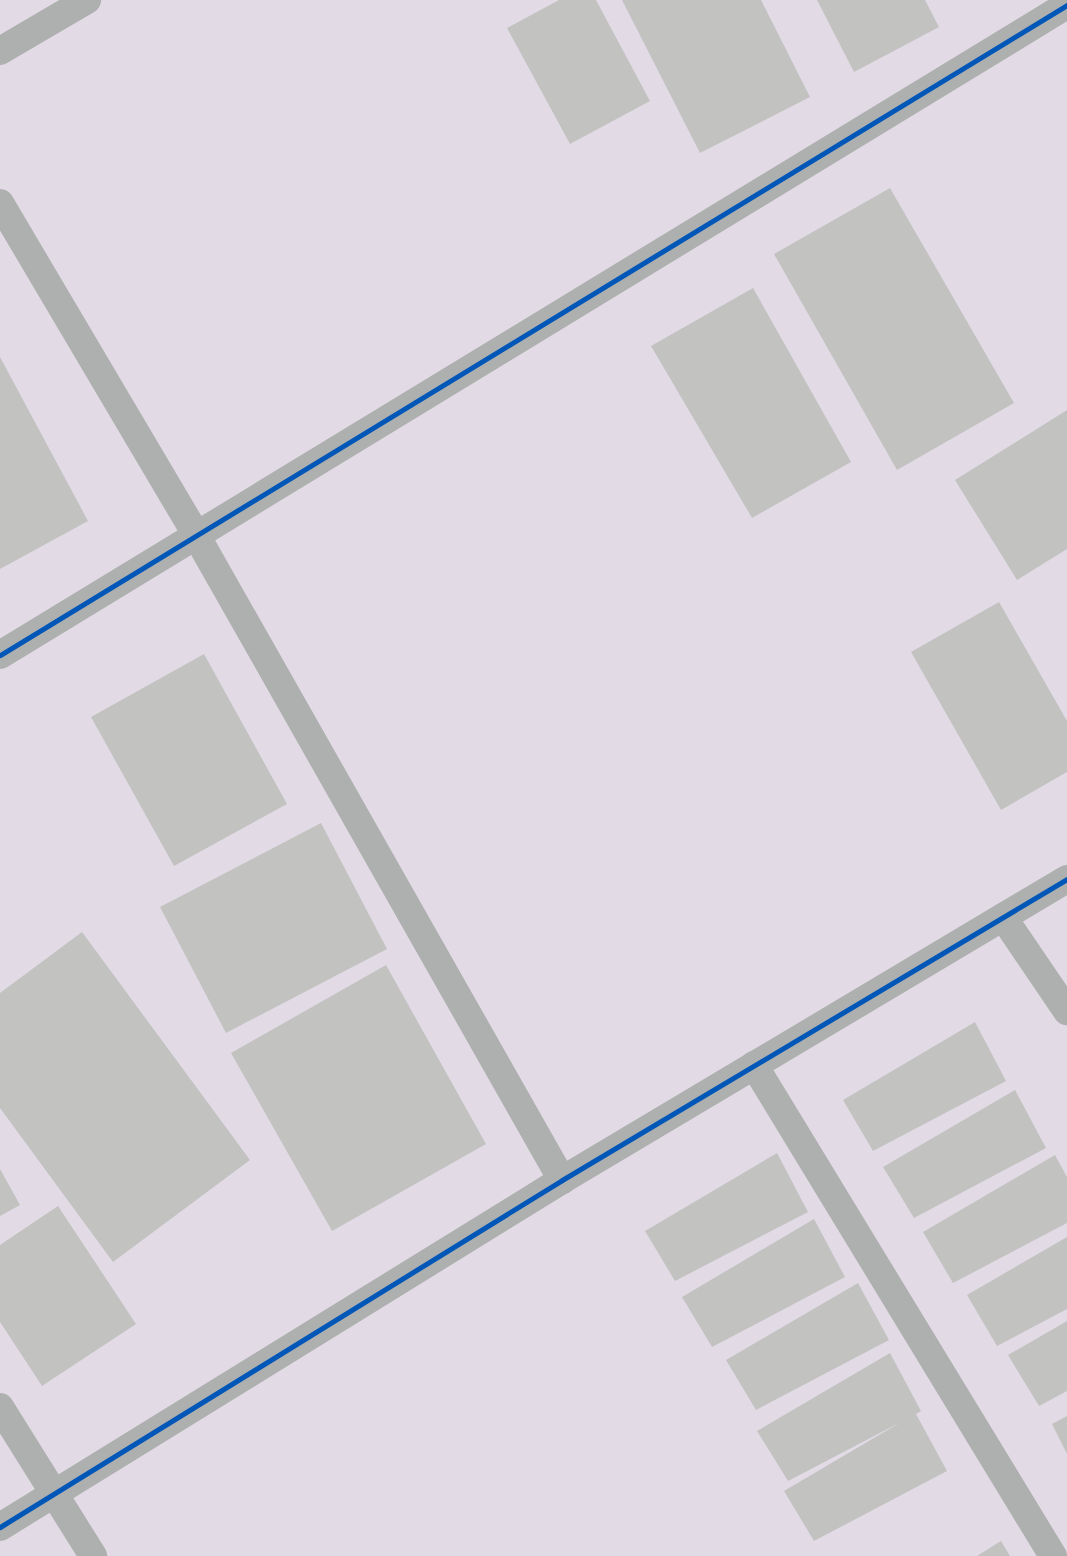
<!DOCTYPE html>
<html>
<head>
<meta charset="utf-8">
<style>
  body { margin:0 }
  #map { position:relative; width:1067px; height:1556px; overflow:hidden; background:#e4e3e1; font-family:"Golos Text",sans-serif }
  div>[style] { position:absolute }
  .industrial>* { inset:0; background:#e2dbe5 }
  .building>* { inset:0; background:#c2c2c1 }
  .minor>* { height:28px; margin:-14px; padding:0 14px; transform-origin:14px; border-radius:14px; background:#aeafaf }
  .cycleway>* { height:5px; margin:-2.5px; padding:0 2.5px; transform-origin:2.5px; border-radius:2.5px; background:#0057b8 }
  span { translate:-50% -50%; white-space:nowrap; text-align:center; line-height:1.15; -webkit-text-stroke:5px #e5e3e0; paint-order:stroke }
</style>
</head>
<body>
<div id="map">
  <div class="industrial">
    <div style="clip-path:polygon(0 0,1067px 0,1067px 1556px,0 1556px)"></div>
  </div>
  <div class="building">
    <div style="clip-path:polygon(559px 0,596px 0,650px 101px,570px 144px,507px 28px)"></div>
    <div style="clip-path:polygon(622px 0,761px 0,810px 97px,700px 153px)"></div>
    <div style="clip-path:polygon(817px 0,925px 0,939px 27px,854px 72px)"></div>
    <div style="clip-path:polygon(890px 188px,1014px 403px,897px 470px,774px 254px)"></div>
    <div style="clip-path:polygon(753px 288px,851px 462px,752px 518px,651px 346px)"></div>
    <div style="clip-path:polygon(0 357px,88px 521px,0 569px)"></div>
    <div style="clip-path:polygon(1067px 410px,1067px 549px,1017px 580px,955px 480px)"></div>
    <div style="clip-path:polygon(999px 602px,1067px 721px,1067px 772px,1001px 810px,911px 652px)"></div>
    <div style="clip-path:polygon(204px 654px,287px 804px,174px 866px,91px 717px)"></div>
    <div style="clip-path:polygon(321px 823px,387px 949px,226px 1033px,160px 907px)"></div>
    <div style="clip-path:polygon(82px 932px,250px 1160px,113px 1262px,0 1108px,0 993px)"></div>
    <div style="clip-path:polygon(386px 965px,486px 1144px,332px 1231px,231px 1053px)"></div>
    <div style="clip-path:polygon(975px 1022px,1006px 1081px,873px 1151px,843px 1100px)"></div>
    <div style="clip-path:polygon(1015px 1090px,1046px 1148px,914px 1218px,883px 1167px)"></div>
    <div style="clip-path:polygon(777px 1153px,808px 1212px,675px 1281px,645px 1231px)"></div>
    <div style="clip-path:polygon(1055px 1155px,1067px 1177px,1067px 1223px,953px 1283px,923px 1232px)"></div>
    <div style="clip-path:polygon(0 1169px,20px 1205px,0 1216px)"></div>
    <div style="clip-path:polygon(58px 1206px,136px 1324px,42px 1386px,0 1322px,0 1245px)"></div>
    <div style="clip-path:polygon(814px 1219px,845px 1277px,712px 1347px,682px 1297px)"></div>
    <div style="clip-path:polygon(1067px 1237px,1067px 1309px,997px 1346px,967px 1295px)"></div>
    <div style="clip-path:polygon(858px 1283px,889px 1340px,756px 1410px,726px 1360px)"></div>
    <div style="clip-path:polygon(1067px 1321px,1067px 1391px,1039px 1406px,1008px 1355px)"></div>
    <div style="clip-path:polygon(890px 1353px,921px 1411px,916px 1414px,947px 1471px,814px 1541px,784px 1491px,901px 1422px,788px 1481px,757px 1431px)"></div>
    <div style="clip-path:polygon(1067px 1416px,1067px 1454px,1052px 1424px)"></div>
    <div style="clip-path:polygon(1001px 1541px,1010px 1556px,977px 1556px)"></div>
  </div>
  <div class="minor">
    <div style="left:0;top:51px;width:101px;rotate:-30.4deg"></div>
    <div style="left:0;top:203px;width:386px;rotate:59.4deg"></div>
    <div style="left:196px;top:535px;width:742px;rotate:60.43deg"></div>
    <div style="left:0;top:655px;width:1249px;rotate:-31.35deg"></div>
    <div style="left:1003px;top:917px;width:114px;rotate:55.8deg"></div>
    <div style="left:754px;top:1065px;width:575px;rotate:58.66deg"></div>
    <div style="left:0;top:1407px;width:176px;rotate:58deg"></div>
    <div style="left:0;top:1527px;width:660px;rotate:-31.69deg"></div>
    <div style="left:562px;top:1180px;width:588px;rotate:-30.8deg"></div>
  </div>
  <div class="cycleway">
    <div style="left:0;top:655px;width:1249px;rotate:-31.35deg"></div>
    <div style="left:0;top:1527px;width:660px;rotate:-31.69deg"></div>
    <div style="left:562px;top:1180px;width:588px;rotate:-30.8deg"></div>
  </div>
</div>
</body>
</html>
